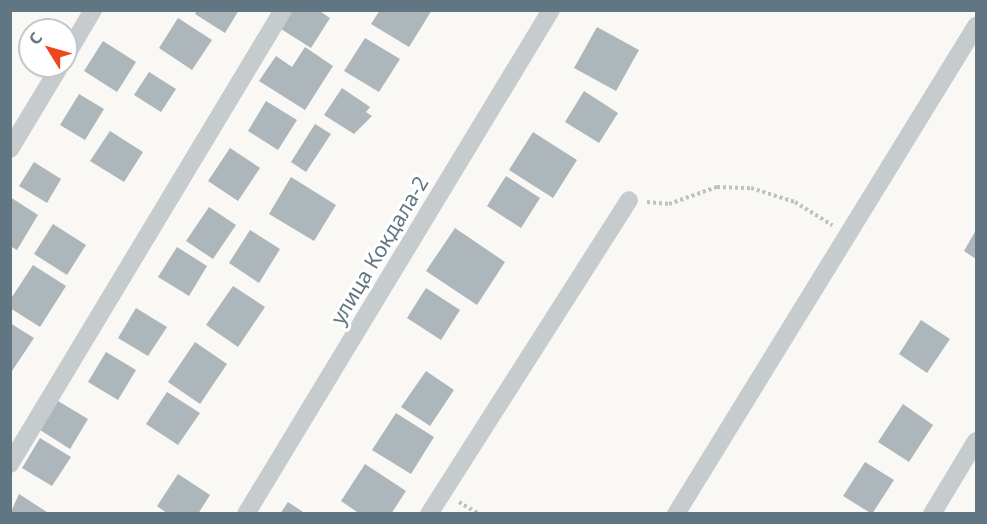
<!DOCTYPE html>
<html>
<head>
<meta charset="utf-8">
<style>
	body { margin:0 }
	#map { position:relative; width:987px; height:524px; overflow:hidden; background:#f9f8f5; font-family:"Noto Sans",sans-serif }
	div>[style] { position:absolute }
	.building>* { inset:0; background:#acb6bb }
	.path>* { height:4px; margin-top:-2px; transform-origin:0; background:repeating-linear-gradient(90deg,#bfc2c4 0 3px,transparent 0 6px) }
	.minor>* { height:18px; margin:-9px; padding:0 9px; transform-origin:9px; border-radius:9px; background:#c6cbce }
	span { translate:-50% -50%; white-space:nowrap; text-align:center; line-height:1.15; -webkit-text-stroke:6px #fff; paint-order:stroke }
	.street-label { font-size:21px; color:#617683 }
	.frame { position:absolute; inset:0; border:12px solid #617683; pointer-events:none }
	.north { position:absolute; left:18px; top:18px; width:60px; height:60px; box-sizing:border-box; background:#fff; border:2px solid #c0c8cd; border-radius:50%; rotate:307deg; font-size:16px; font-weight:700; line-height:24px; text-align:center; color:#617683 }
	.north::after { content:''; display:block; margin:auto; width:21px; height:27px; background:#f1451d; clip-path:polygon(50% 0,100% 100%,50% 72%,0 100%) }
</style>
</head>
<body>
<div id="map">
	<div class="building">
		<div style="clip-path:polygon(197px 10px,239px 10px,225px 33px,195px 14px)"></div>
		<div style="clip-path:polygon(292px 10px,318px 10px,330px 18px,311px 48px,281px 29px)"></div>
		<div style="clip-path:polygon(380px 10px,432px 10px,409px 47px,371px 24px)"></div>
		<div style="clip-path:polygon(178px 18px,212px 40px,192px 70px,159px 48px)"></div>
		<div style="clip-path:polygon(597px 27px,639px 50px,616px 91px,574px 68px)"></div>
		<div style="clip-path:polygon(365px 38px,400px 59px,379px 92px,344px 71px)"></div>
		<div style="clip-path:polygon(103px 41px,136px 62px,117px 92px,84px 71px)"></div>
		<div style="clip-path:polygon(305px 47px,333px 66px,305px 110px,259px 81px,276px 56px,292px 67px)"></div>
		<div style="clip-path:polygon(149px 72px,176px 89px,161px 112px,134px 95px)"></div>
		<div style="clip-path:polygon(342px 88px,370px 107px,366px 112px,372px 116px,354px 134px,324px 115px)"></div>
		<div style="clip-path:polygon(584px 91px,618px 113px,599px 143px,565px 122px)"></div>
		<div style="clip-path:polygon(79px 94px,104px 109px,85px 140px,60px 125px)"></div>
		<div style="clip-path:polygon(266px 101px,297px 120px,278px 150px,248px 131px)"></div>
		<div style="clip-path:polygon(315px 124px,331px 134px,306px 172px,291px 162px)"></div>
		<div style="clip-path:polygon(110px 131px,143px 152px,124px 182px,90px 161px)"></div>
		<div style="clip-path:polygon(533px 132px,577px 160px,553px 198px,509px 170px)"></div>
		<div style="clip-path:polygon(230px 148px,260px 168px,238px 201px,208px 181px)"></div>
		<div style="clip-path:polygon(34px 162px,61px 179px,47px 203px,19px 186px)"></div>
		<div style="clip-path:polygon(506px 176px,540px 198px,521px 228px,487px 206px)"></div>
		<div style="clip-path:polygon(291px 177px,336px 205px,314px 241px,269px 214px)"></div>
		<div style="clip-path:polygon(10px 197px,38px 215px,17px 250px,10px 246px)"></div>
		<div style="clip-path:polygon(209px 207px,236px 225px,213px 259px,186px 241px)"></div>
		<div style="clip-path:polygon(53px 224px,86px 245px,67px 275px,34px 254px)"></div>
		<div style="clip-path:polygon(455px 228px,505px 262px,477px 305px,426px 271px)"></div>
		<div style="clip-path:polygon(250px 230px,280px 249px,259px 283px,229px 263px)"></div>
		<div style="clip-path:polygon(976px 230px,976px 259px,964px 251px)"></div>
		<div style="clip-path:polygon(177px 247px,207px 266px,189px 296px,158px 277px)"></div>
		<div style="clip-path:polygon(33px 265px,66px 286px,40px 327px,10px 308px,10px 300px)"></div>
		<div style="clip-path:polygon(233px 286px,265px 307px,238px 347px,206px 325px)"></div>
		<div style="clip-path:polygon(426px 288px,460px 310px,441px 340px,407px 318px)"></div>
		<div style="clip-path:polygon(136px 308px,167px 327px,148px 356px,118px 338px)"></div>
		<div style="clip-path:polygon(921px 320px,950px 339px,927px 373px,899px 354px)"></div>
		<div style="clip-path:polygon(10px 323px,34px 338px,10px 374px)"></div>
		<div style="clip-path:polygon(195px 342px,227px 364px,200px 404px,168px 382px)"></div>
		<div style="clip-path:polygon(106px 352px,136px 370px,118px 400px,88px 382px)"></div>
		<div style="clip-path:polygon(426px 371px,454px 390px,430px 426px,401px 407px)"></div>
		<div style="clip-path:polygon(167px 392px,200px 413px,178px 445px,146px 424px)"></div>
		<div style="clip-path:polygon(58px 401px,88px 419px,70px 449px,40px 430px)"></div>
		<div style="clip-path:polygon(903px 404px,933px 425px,909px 462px,878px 442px)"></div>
		<div style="clip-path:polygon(396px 413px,434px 437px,411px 474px,372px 450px)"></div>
		<div style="clip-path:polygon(40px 438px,71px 457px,52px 486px,22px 468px)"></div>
		<div style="clip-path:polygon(865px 462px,894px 480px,872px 514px,843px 496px)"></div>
		<div style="clip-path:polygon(365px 464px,406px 491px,391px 514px,360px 514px,341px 501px)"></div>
		<div style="clip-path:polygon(178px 474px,210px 495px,198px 514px,168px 514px,157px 506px)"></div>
		<div style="clip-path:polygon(19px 494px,50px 514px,10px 514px)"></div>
		<div style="clip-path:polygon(288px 502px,306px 514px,280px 514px)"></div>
	</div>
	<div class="path">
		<div style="left:647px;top:202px;width:22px;rotate:5deg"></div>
		<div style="left:669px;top:204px;width:51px;rotate:-19.5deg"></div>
		<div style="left:717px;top:187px;width:34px;rotate:2deg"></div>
		<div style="left:751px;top:188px;width:46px;rotate:17.7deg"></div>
		<div style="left:795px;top:202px;width:44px;rotate:31.9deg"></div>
		<div style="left:459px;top:502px;width:23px;rotate:31deg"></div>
	</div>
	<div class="minor">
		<div style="left:66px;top:56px;width:53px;rotate:-59.6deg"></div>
		<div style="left:10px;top:149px;width:97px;rotate:-58.9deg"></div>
		<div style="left:10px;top:464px;width:530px;rotate:-58.98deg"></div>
		<div style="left:246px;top:514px;width:589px;rotate:-58.82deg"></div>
		<div style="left:429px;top:514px;width:372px;rotate:-57.5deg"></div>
		<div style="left:676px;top:514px;width:573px;rotate:-58.42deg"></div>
		<div style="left:932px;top:514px;width:85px;rotate:-58.9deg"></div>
	</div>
	<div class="street-label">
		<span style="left:379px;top:250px;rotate:-59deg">улица Кокдала-2</span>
	</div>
	<div class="frame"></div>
	<div class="north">С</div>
</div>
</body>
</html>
